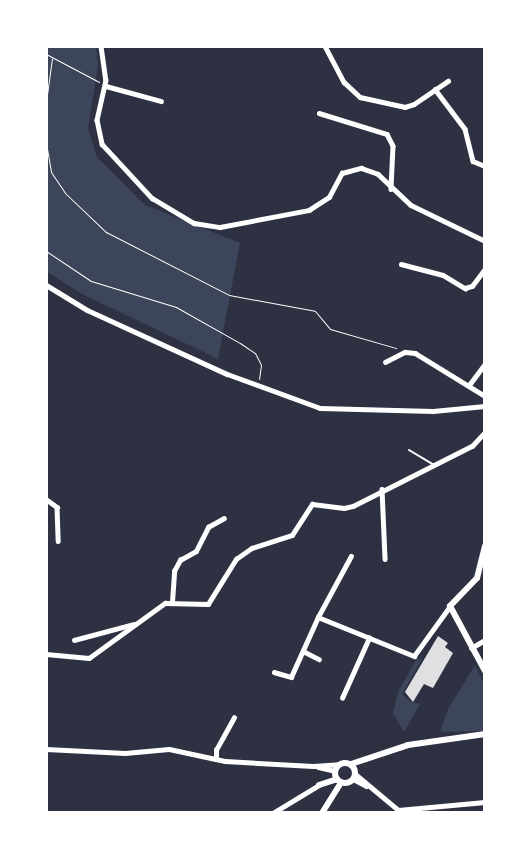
<!DOCTYPE html>
<html>
<head>
<meta charset="utf-8">
<style>
	body { margin:0 }
	#map { position:relative; width:531px; height:859px; overflow:hidden; background:#2d3142; font-family:Manrope,sans-serif }
	div>[style] { position:absolute }
	.green>* { inset:0; background:#3c4559 }
	.building>* { inset:0; background:#e0e0e3 }
	.path>* { height:1px; margin:-0.5px; padding:0 0.5px; transform-origin:0.5px; border-radius:0.5px; background:#fff }
	.service>* { height:2px; margin:-1px; padding:0 1px; transform-origin:1px; border-radius:1px; background:#fff }
	.minor>* { height:4.5px; margin:-2.25px; padding:0 2.25px; transform-origin:2.25px; border-radius:2.25px; background:#fff }
	.tertiary>* { height:5px; margin:-2.5px; padding:0 2.5px; transform-origin:2.5px; border-radius:2.5px; background:#fff }
	.secondary>* { height:6px; margin:-3px; padding:0 3px; transform-origin:3px; border-radius:3px; background:#fff }
	.secondary>.ring { margin:-3px; padding:0; box-sizing:content-box; background:none; border:6px solid #fff; border-radius:50% }
	span { translate:-50% -50%; white-space:nowrap; text-align:center; line-height:1.15; -webkit-text-stroke:5px #fff; paint-order:stroke }
	.frame { position:absolute; inset:0; border:48px solid #fff; pointer-events:none }
</style>
</head>
<body>
<div id="map">
	<div class="green">
		<div style="clip-path:polygon(46px 46px,96px 46px,98px 66px,88px 128px,97px 157px,145px 205px,240px 243px,218px 359px,80px 293px,46px 271px)"></div>
		<div style="clip-path:polygon(417px 658px,422px 659px,402px 694px,411px 702px,420px 704px,404px 732px,393px 713px,398px 692px)"></div>
		<div style="clip-path:polygon(475px 665px,485px 686px,485px 731px,440px 732px,448px 709px)"></div>
	</div>
	<div class="building">
		<div style="clip-path:polygon(438px 636px,448px 643px,445px 647px,453px 653px,433px 688px,424px 684px,413px 702px,405px 692px)"></div>
	</div>
	<div class="path">
		<div style="left:46px;top:54px;width:60px;rotate:27.8deg"></div>
		<div style="left:46px;top:102px;width:44px;rotate:-82.2deg"></div>
		<div style="left:46px;top:143px;width:29px;rotate:80deg"></div>
		<div style="left:51px;top:172px;width:25px;rotate:56deg"></div>
		<div style="left:65px;top:193px;width:57px;rotate:43.6deg"></div>
		<div style="left:106px;top:232px;width:138px;rotate:27.1deg"></div>
		<div style="left:229px;top:295px;width:87px;rotate:10.5deg"></div>
		<div style="left:315px;top:311px;width:23px;rotate:50deg"></div>
		<div style="left:330px;top:329px;width:69px;rotate:16.1deg"></div>
		<div style="left:46px;top:251px;width:54px;rotate:33.7deg"></div>
		<div style="left:91px;top:281px;width:89px;rotate:17deg"></div>
		<div style="left:176px;top:307px;width:73px;rotate:29.4deg"></div>
		<div style="left:240px;top:343px;width:18px;rotate:34deg"></div>
		<div style="left:255px;top:353px;width:13px;rotate:63deg"></div>
		<div style="left:261px;top:365px;width:14px;rotate:98deg"></div>
	</div>
	<div class="service">
		<div style="left:409px;top:450px;width:29px;rotate:31deg"></div>
	</div>
	<div class="minor">
		<div style="left:101px;top:46px;width:34px;rotate:82deg"></div>
		<div style="left:106px;top:80px;width:41px;rotate:102.7deg"></div>
		<div style="left:97px;top:120px;width:25px;rotate:78deg"></div>
		<div style="left:102px;top:144px;width:74px;rotate:47.2deg"></div>
		<div style="left:152px;top:198px;width:49px;rotate:30.8deg"></div>
		<div style="left:194px;top:223px;width:26px;rotate:9deg"></div>
		<div style="left:220px;top:227px;width:91px;rotate:-10.8deg"></div>
		<div style="left:309px;top:210px;width:24px;rotate:-33deg"></div>
		<div style="left:329px;top:197px;width:27px;rotate:-62deg"></div>
		<div style="left:342px;top:173px;width:20px;rotate:-15deg"></div>
		<div style="left:361px;top:168px;width:18px;rotate:19deg"></div>
		<div style="left:378px;top:174px;width:45px;rotate:43.2deg"></div>
		<div style="left:411px;top:205px;width:82px;rotate:25.9deg"></div>
		<div style="left:325px;top:46px;width:41px;rotate:62.2deg"></div>
		<div style="left:344px;top:82px;width:22px;rotate:43deg"></div>
		<div style="left:360px;top:97px;width:46px;rotate:12.5deg"></div>
		<div style="left:405px;top:107px;width:9px;rotate:-18deg"></div>
		<div style="left:414px;top:104px;width:41px;rotate:-34.1deg"></div>
		<div style="left:106px;top:86px;width:57px;rotate:15.3deg"></div>
		<div style="left:435px;top:89px;width:50px;rotate:53.1deg"></div>
		<div style="left:465px;top:129px;width:33px;rotate:76deg"></div>
		<div style="left:473px;top:161px;width:13px;rotate:23deg"></div>
		<div style="left:319px;top:113px;width:71px;rotate:17.2deg"></div>
		<div style="left:387px;top:134px;width:13px;rotate:63deg"></div>
		<div style="left:393px;top:146px;width:43px;rotate:92.7deg"></div>
		<div style="left:401px;top:264px;width:43px;rotate:14.7deg"></div>
		<div style="left:443px;top:275px;width:26px;rotate:31deg"></div>
		<div style="left:465px;top:288px;width:7px;rotate:-16deg"></div>
		<div style="left:472px;top:286px;width:21px;rotate:-53deg"></div>
		<div style="left:385px;top:362px;width:22px;rotate:-27deg"></div>
		<div style="left:405px;top:352px;width:10px;rotate:6deg"></div>
		<div style="left:415px;top:353px;width:82px;rotate:31.6deg"></div>
		<div style="left:469px;top:385px;width:26px;rotate:-53deg"></div>
		<div style="left:382px;top:489px;width:70px;rotate:87.5deg"></div>
		<div style="left:46px;top:499px;width:14px;rotate:36deg"></div>
		<div style="left:57px;top:507px;width:34px;rotate:88deg"></div>
		<div style="left:172px;top:602px;width:31px;rotate:-86deg"></div>
		<div style="left:174px;top:571px;width:13px;rotate:-61deg"></div>
		<div style="left:180px;top:560px;width:18px;rotate:-29deg"></div>
		<div style="left:196px;top:551px;width:27px;rotate:-63deg"></div>
		<div style="left:208px;top:527px;width:18px;rotate:-29deg"></div>
		<div style="left:318px;top:617px;width:69px;rotate:-61.6deg"></div>
		<div style="left:74px;top:640px;width:62px;rotate:-14.9deg"></div>
		<div style="left:471px;top:648px;width:16px;rotate:-30deg"></div>
		<div style="left:303px;top:651px;width:18px;rotate:27deg"></div>
		<div style="left:46px;top:654px;width:43px;rotate:5.3deg"></div>
		<div style="left:89px;top:658px;width:94px;rotate:-35.9deg"></div>
		<div style="left:165px;top:603px;width:43px;rotate:1.3deg"></div>
		<div style="left:208px;top:604px;width:53px;rotate:-58.1deg"></div>
		<div style="left:236px;top:559px;width:19px;rotate:-35deg"></div>
		<div style="left:252px;top:548px;width:42px;rotate:-18deg"></div>
		<div style="left:292px;top:535px;width:37px;rotate:-57deg"></div>
		<div style="left:312px;top:504px;width:32px;rotate:7deg"></div>
		<div style="left:344px;top:508px;width:9px;rotate:-13deg"></div>
		<div style="left:353px;top:506px;width:133px;rotate:-26.8deg"></div>
		<div style="left:472px;top:446px;width:19px;rotate:-47deg"></div>
		<div style="left:274px;top:672px;width:18px;rotate:16deg"></div>
		<div style="left:291px;top:677px;width:66px;rotate:-65.8deg"></div>
		<div style="left:318px;top:617px;width:104px;rotate:22.1deg"></div>
		<div style="left:414px;top:656px;width:62px;rotate:-54.2deg"></div>
		<div style="left:342px;top:698px;width:66px;rotate:-65.8deg"></div>
		<div style="left:216px;top:759px;width:9px;rotate:-90deg"></div>
		<div style="left:216px;top:750px;width:37px;rotate:-61deg"></div>
		<div style="left:273px;top:813px;width:54px;rotate:-31.3deg"></div>
	</div>
	<div class="tertiary">
		<div style="left:46px;top:285px;width:48px;rotate:31.4deg"></div>
		<div style="left:87px;top:310px;width:154px;rotate:24.6deg"></div>
		<div style="left:227px;top:374px;width:99px;rotate:20.1deg"></div>
		<div style="left:320px;top:408px;width:113px;rotate:1.5deg"></div>
		<div style="left:433px;top:411px;width:52px;rotate:-5.5deg"></div>
		<div style="left:46px;top:749px;width:79px;rotate:2.9deg"></div>
		<div style="left:125px;top:753px;width:44px;rotate:-5.2deg"></div>
		<div style="left:169px;top:749px;width:57px;rotate:12.1deg"></div>
		<div style="left:225px;top:761px;width:88px;rotate:3.3deg"></div>
		<div style="left:313px;top:766px;width:26px;rotate:-4deg"></div>
		<div style="left:318px;top:767px;width:17px;rotate:13deg"></div>
		<div style="left:355px;top:774px;width:56px;rotate:39.9deg"></div>
		<div style="left:398px;top:810px;width:87px;rotate:-5.3deg"></div>
		<div style="left:353px;top:779px;width:15px;rotate:28deg"></div>
	</div>
	<div class="secondary">
		<div style="left:485px;top:546px;width:33px;rotate:104deg"></div>
		<div style="left:477px;top:578px;width:39px;rotate:134deg"></div>
		<div style="left:450px;top:606px;width:74px;rotate:61.7deg"></div>
		<div class="ring" style="left:335px;top:763px;width:14px;height:14px"></div>
		<div style="left:351px;top:764px;width:60px;rotate:-18.4deg"></div>
		<div style="left:408px;top:745px;width:78px;rotate:-8.1deg"></div>
		<div style="left:319px;top:785px;width:19px;rotate:-18deg"></div>
		<div style="left:322px;top:813px;width:36px;rotate:-58deg"></div>
	</div>
	<div class="frame"></div>
</div>
</body>
</html>
